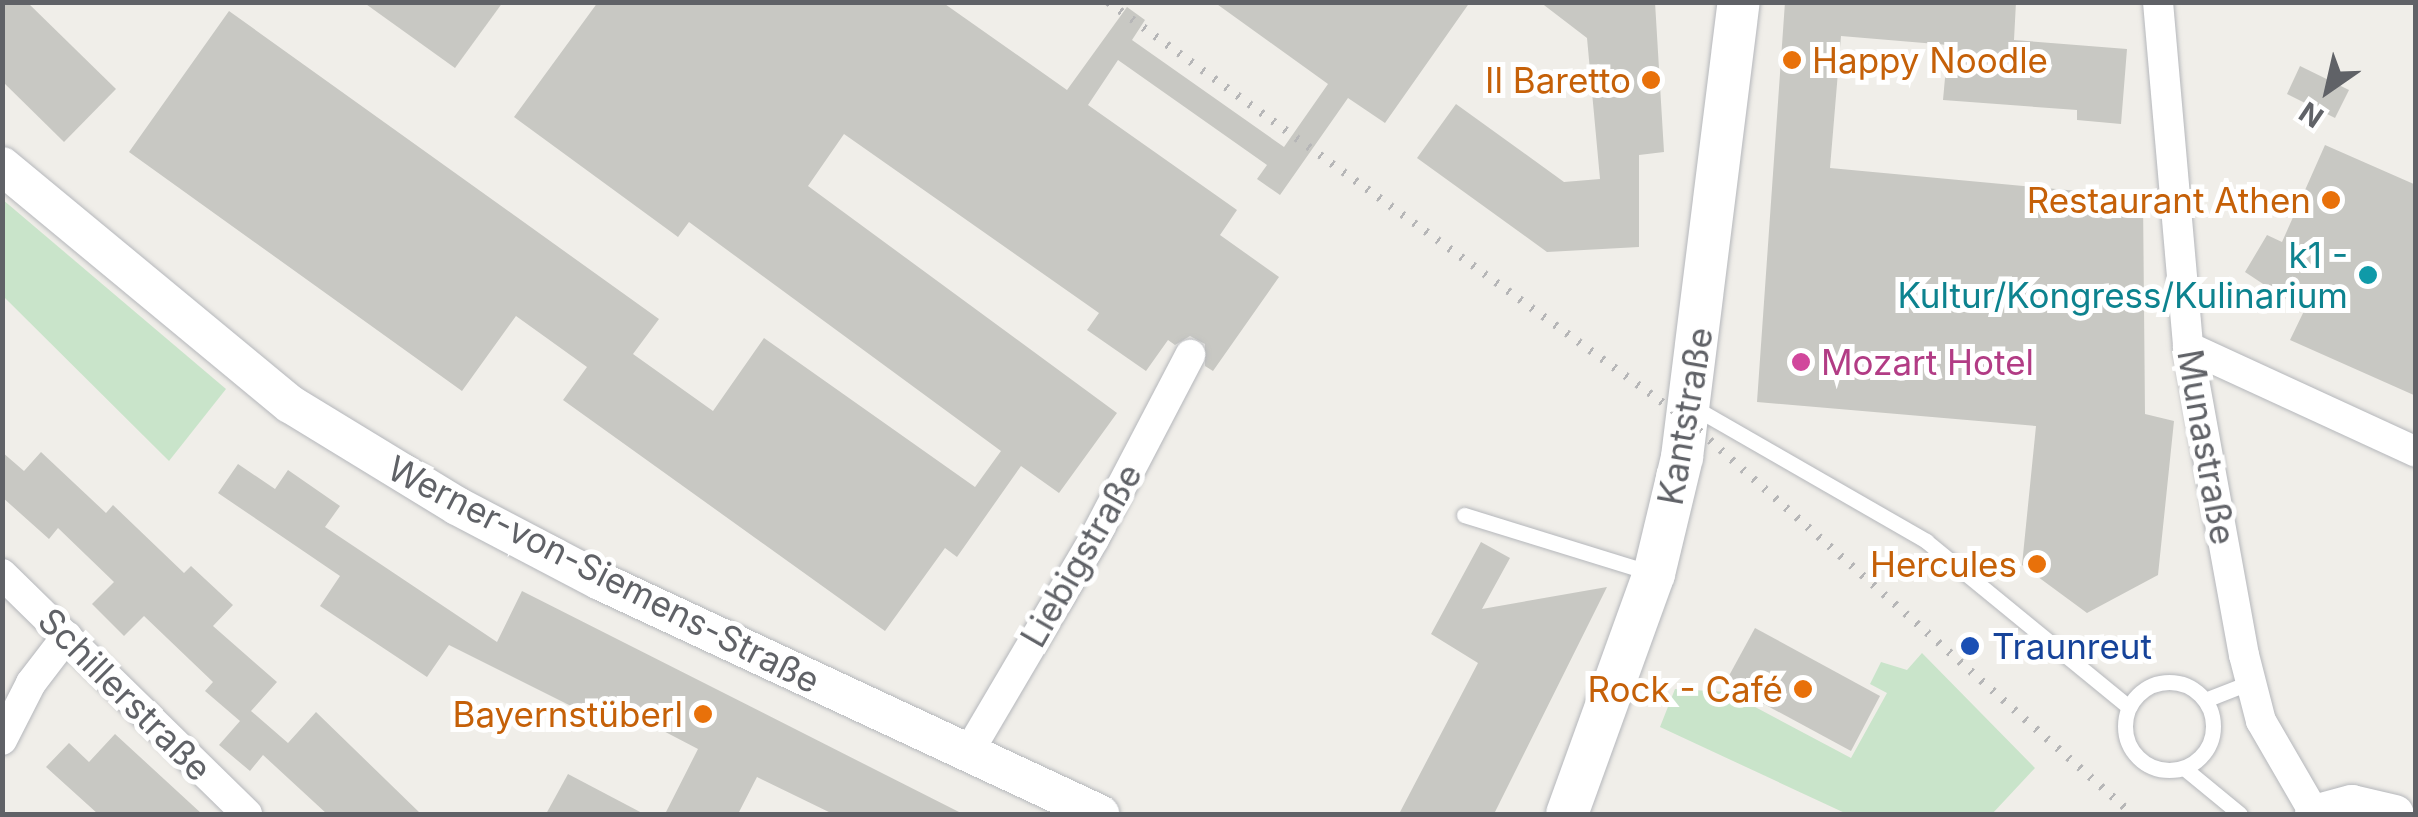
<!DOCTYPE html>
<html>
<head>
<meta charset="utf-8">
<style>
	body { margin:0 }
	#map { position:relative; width:2418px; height:817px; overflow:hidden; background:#f0eee9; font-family:Inter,sans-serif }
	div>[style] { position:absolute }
	.green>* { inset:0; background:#c9e4ca }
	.building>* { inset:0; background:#c8c8c3 }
	.roads { filter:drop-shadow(0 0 2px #b5b7bb) drop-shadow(0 0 2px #b5b7bb) }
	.service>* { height:15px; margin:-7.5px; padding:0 7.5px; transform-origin:7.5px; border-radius:7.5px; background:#fff }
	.service>.ring { margin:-7.5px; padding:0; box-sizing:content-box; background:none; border:15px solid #fff; border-radius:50% }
	.minor>* { height:30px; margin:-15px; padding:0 15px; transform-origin:15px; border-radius:15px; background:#fff }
	.tertiary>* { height:38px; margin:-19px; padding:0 19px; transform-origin:19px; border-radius:19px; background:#fff }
	.secondary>* { height:42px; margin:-21px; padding:0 21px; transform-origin:21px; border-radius:21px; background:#fff }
	.rail>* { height:8px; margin-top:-4px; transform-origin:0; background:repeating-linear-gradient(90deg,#b6b6b7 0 2.5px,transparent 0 14.5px) }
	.dots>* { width:28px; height:28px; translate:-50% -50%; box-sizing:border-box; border:5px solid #fff; border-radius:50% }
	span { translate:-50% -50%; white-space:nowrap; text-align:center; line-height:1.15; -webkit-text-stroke:10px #fff; paint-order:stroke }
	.food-label { font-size:35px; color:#c56008 }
	.left { translate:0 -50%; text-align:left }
	.right { translate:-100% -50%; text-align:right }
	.culture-label { font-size:35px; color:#0d838f }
	.hotel-label { font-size:35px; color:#b23c85 }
	.street-label { font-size:35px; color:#606267 }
	.transit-label { font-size:35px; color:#164399 }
	.frame { position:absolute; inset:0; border:5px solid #606267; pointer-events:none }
	.north { position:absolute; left:2278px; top:40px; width:100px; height:100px; -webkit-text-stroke:8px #fff; paint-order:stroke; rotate:214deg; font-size:28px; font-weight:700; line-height:40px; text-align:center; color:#606267 }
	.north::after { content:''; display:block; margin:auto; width:35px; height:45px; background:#606267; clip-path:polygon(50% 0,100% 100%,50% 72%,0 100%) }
</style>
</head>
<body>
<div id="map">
	<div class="green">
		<div style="clip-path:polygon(2px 199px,226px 389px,169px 461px,3px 296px)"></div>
		<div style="clip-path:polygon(1922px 653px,2035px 768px,1992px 814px,1847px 814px,1660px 727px,1675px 689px,1727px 692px,1851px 758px,1887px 693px,1870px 684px,1881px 662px,1907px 670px)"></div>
	</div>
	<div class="building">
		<div style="clip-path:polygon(2px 2px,27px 2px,116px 89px,64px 142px,2px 81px)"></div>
		<div style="clip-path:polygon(363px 2px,503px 2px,455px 68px)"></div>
		<div style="clip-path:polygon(598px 2px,942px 2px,1067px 90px,1127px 7px,1145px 20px,1132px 40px,1284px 147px,1328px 84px,1214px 2px,1470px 2px,1385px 123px,1348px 98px,1280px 195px,1257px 179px,1267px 165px,1118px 60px,1088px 105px,1237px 210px,1220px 235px,1279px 277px,1213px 371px,1205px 366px,1205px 344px,1190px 336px,1175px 345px,1168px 340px,1146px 371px,1087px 330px,1099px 313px,844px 134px,808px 186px,1117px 413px,1059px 493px,1021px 466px,957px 557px,945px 548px,885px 631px,563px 400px,587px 367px,516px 316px,462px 391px,129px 152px,229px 11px,659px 319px,633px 354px,713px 411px,764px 338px,975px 487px,1001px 451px,689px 222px,678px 237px,514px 117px)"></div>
		<div style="clip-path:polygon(1540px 2px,1655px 2px,1664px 152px,1639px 155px,1639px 247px,1547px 252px,1417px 158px,1456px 104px,1564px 182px,1600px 179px,1587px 38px)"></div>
		<div style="clip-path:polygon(1785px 2px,2016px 2px,2014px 40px,2127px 49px,2121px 124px,2077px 120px,2077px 110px,1943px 100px,1948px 45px,1841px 36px,1830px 168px,2143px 197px,2145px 414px,2174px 421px,2158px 575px,2087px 613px,2022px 565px,2036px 426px,1757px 402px)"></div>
		<div style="clip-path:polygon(2300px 66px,2349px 90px,2335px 118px,2287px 94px)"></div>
		<div style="clip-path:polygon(2325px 145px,2416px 185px,2416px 396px,2290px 340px,2304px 311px,2245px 272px,2267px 235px,2282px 242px)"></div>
		<div style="clip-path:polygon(2px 452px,24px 471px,41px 452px,106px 513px,113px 505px,184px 573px,191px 566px,233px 605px,213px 626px,277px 682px,251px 711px,288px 743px,316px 712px,421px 814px,327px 814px,263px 755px,250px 771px,219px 745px,240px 721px,205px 691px,213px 682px,144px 616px,124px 636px,92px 604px,114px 582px,58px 528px,49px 539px,2px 497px)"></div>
		<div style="clip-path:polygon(238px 464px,275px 489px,288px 470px,340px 506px,325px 527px,497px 642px,522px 591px,963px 814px,833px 814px,757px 777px,738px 814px,665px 814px,698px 749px,604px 700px,595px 718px,449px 645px,427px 677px,320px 606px,340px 576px,218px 493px)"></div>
		<div style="clip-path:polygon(1481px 542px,1510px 558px,1482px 609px,1607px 587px,1494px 814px,1399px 814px,1478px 663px,1431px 634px)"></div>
		<div style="clip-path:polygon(1755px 628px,1880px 696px,1851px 751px,1725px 683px)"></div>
		<div style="clip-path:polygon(115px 734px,202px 814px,98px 814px,46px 767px,69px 743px,89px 762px)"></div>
		<div style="clip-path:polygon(568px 774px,644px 814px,546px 814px)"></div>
	</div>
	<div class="roads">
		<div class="service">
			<div style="left:1695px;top:408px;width:267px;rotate:29.9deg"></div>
			<div style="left:1926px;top:541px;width:262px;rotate:39.3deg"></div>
			<div style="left:1464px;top:515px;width:196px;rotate:17.2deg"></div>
			<div class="ring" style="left:2125px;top:682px;width:73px;height:73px"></div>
			<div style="left:2205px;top:700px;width:49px;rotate:-21.4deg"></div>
			<div style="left:2184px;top:768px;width:72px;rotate:39.4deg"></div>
		</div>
		<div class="minor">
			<div style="left:2158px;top:2px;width:346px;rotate:85deg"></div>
			<div style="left:2188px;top:347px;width:313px;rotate:79.7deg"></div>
			<div style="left:2244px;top:655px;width:68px;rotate:75.6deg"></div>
			<div style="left:2261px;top:721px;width:108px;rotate:59.9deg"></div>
			<div style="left:2188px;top:347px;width:251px;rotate:24.7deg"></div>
			<div style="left:2px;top:574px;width:343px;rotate:44.4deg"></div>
			<div style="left:2px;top:740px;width:64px;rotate:-63deg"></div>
			<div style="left:31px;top:683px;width:59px;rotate:-52.5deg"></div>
			<div style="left:968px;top:753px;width:248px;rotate:-59.5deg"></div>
			<div style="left:1094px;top:539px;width:208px;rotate:-62.4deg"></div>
		</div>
		<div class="tertiary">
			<div style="left:2px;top:166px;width:374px;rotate:39.6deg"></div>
			<div style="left:290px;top:404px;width:196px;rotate:31.4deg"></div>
			<div style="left:457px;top:506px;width:161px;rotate:27.7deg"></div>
			<div style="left:600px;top:581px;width:552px;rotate:24.99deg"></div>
			<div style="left:2314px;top:814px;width:39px;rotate:-15deg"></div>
			<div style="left:2352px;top:804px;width:44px;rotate:13.1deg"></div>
		</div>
		<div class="secondary">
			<div style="left:1567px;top:814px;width:255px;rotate:-70.1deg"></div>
			<div style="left:1654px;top:574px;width:120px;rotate:-76.5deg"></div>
			<div style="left:1682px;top:457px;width:459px;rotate:-82.9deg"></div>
		</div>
	</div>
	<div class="rail">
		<div style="left:1108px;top:2px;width:716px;rotate:35.84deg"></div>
		<div style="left:1688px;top:421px;width:593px;rotate:41.51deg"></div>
	</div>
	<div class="dots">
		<div style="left:1792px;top:60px;background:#e8710a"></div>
		<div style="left:1651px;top:80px;background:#e8710a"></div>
		<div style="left:2331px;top:200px;background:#e8710a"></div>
		<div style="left:2368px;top:275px;background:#0f9aa8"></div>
		<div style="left:1801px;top:362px;background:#d1479c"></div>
		<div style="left:2037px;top:564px;background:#e8710a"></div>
		<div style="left:1970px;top:646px;background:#1a4fb4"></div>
		<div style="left:1803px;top:689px;background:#e8710a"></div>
		<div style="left:703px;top:714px;background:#e8710a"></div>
	</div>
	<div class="food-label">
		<span class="left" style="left:1812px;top:60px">Happy Noodle</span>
		<span class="right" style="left:1631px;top:80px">Il Baretto</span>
		<span class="right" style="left:2311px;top:200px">Restaurant Athen</span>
		<span class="right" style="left:2017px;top:564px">Hercules</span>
		<span class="right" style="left:1783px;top:689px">Rock - Café</span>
		<span class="right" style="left:683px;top:714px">Bayernstüberl</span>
	</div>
	<div class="culture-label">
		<span class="right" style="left:2348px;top:275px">k1 -<br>Kultur/Kongress/Kulinarium</span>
	</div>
	<div class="hotel-label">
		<span class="left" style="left:1821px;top:362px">Mozart Hotel</span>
	</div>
	<div class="street-label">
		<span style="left:1685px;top:416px;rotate:-80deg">Kantstraße</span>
		<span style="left:2207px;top:447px;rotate:80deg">Munastraße</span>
		<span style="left:1081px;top:555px;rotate:-60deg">Liebigstraße</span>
		<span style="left:604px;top:574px;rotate:27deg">Werner-von-Siemens-Straße</span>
		<span style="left:125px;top:694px;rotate:45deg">Schillerstraße</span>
	</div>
	<div class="transit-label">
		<span class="left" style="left:1992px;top:646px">Traunreut</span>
	</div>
	<div class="frame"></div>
	<div class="north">N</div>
</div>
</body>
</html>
